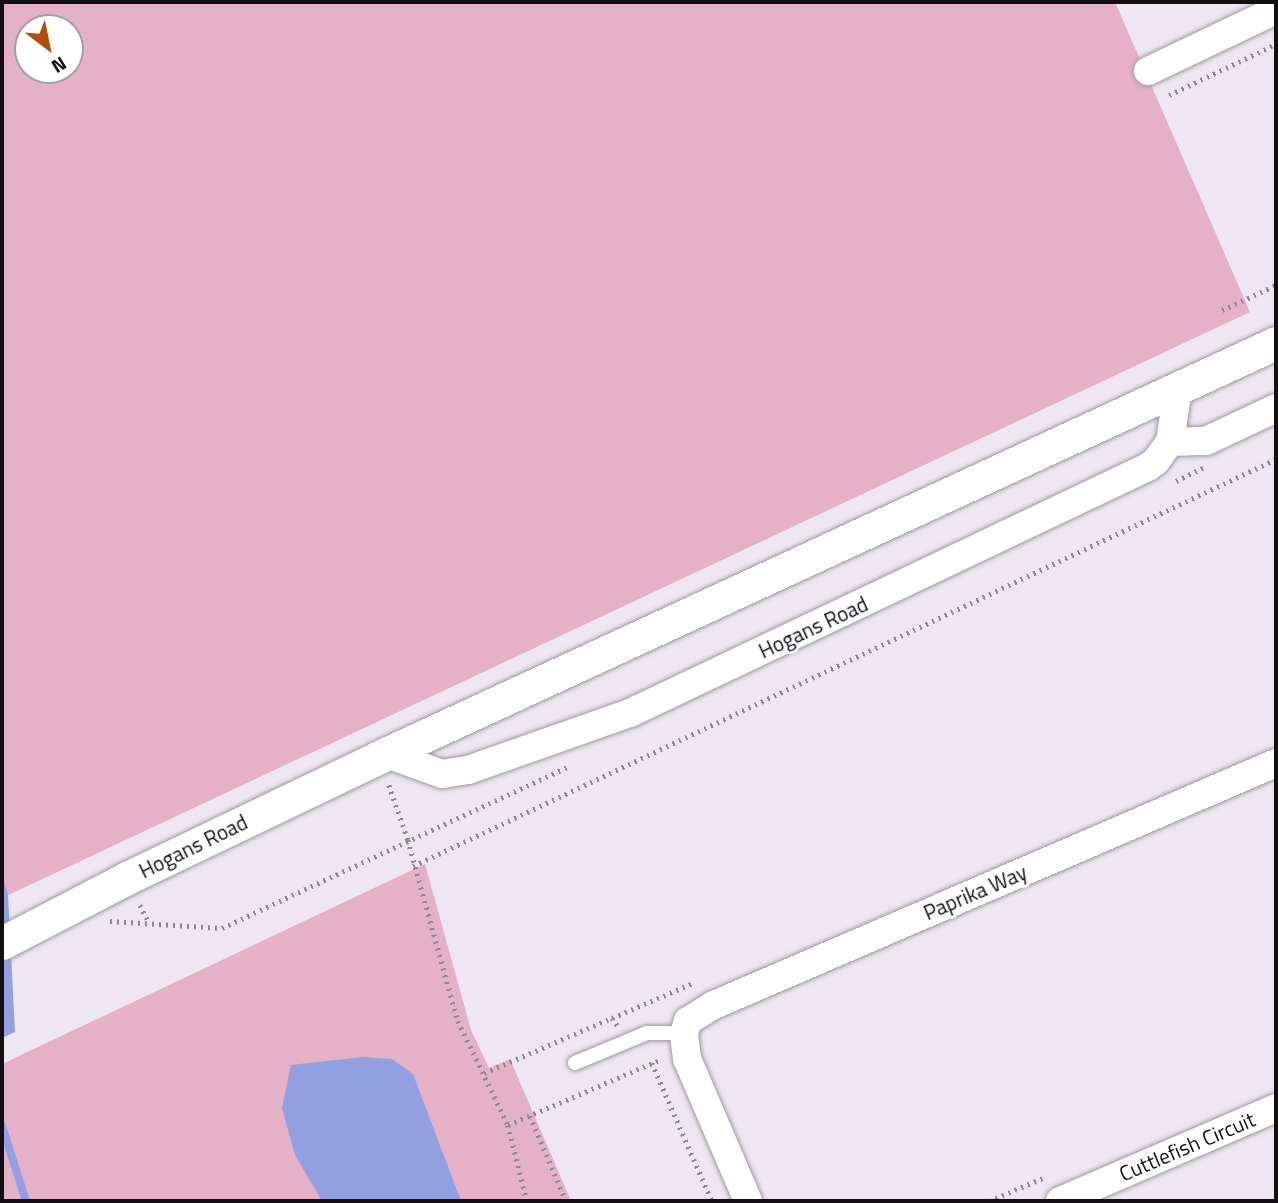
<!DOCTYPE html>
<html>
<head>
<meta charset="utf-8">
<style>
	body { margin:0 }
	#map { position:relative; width:1278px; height:1203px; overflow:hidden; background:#eee6f3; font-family:"Titillium Web",sans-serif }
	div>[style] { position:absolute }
	.green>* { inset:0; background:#e4b1c7 }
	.water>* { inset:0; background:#92a0e2 }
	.stream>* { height:8px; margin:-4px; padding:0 4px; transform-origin:4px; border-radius:4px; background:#92a0e2 }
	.path>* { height:4.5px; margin-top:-2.25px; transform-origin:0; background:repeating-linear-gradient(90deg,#8e8891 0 2px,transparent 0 7px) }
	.roads { filter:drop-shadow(0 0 2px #a098a4) drop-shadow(0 0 2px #a098a4) }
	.service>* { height:14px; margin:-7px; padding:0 7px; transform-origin:7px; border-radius:7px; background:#fff }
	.minor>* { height:28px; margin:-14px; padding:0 14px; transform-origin:14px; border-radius:14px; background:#fff }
	.tertiary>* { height:33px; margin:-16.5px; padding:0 16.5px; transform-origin:16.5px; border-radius:16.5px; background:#fff }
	span { translate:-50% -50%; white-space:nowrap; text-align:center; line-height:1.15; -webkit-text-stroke:5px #fff; paint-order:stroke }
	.street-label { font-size:21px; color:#110f13 }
	.frame { position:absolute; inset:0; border:4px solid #110f13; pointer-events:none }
	.north { position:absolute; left:14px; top:14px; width:70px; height:70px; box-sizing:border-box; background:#fff; border:2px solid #a09fa1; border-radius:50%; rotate:148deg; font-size:19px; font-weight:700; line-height:28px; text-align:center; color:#110f13 }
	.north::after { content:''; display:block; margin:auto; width:24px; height:32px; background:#af4f05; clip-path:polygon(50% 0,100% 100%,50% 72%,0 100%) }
</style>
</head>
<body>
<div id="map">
	<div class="green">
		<div style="clip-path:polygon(evenodd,2px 2px,1115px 2px,1250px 312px,2px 898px,2px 2px,28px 28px,70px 28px,70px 70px,28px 70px,28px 28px)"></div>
		<div style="clip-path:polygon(425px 864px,471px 1030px,489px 1068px,510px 1059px,571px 1201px,2px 1201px,2px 1064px)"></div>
	</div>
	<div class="water">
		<div style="clip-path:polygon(2px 875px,8px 895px,15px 1032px,2px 1038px)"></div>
		<div style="clip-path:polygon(363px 1057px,392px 1059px,413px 1074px,461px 1201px,322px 1201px,295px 1155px,282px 1108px,291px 1065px)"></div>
	</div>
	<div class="stream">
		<div style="left:2px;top:1126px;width:79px;rotate:72.3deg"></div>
	</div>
	<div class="path">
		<div style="left:1169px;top:95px;width:119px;rotate:-25.5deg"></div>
		<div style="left:1222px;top:310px;width:60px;rotate:-24.8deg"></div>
		<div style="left:1176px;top:481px;width:30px;rotate:-26deg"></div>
		<div style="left:389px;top:785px;width:58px;rotate:70.9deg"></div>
		<div style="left:408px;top:840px;width:188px;rotate:74.6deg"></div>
		<div style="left:458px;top:1021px;width:115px;rotate:64.3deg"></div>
		<div style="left:508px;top:1125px;width:78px;rotate:76deg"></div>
		<div style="left:413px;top:866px;width:954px;rotate:-25.25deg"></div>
		<div style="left:140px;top:905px;width:20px;rotate:63deg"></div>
		<div style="left:110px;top:921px;width:112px;rotate:3.6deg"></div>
		<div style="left:222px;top:928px;width:383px;rotate:-25deg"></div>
		<div style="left:612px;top:1018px;width:90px;rotate:-23.4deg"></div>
		<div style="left:652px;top:1063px;width:150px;rotate:66.5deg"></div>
		<div style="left:484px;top:1073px;width:139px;rotate:-23.3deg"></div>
		<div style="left:612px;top:1018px;width:10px;rotate:53deg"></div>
		<div style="left:530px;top:1116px;width:92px;rotate:67deg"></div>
		<div style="left:508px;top:1125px;width:168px;rotate:-23.2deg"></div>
		<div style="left:989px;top:1201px;width:59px;rotate:-23.1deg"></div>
	</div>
	<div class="roads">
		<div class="service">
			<div style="left:575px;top:1063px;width:78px;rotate:-22.6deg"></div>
			<div style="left:647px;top:1033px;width:37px"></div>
		</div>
		<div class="minor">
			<div style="left:1148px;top:71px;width:142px;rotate:-25.5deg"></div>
			<div style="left:1170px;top:442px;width:36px;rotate:-2deg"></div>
			<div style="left:1206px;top:441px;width:77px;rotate:-25.2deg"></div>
			<div style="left:387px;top:754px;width:59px;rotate:20deg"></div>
			<div style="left:442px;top:774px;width:26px;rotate:-9deg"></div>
			<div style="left:468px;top:770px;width:172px;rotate:-19.4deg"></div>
			<div style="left:630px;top:713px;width:573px;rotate:-25.4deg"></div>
			<div style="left:1148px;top:467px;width:10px;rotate:-37deg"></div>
			<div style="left:1156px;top:461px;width:24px;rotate:-54deg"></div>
			<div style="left:1170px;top:442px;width:55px;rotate:-81.6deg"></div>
			<div style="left:748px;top:1201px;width:155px;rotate:-113.2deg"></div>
			<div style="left:687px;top:1059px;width:26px;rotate:-97deg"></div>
			<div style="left:684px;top:1033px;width:13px;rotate:-72deg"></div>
			<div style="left:688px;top:1021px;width:31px;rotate:-32deg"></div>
			<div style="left:714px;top:1005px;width:612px;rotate:-23.3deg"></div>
			<div style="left:1060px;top:1201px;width:235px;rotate:-23.3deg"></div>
		</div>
		<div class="tertiary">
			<div style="left:2px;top:943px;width:141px;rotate:-27.5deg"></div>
			<div style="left:127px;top:878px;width:280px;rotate:-25.6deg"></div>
			<div style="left:379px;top:757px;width:988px;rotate:-24.78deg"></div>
		</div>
	</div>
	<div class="street-label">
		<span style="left:813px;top:627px;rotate:-25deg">Hogans Road</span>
		<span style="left:193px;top:846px;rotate:-26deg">Hogans Road</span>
		<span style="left:975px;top:892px;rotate:-23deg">Paprika Way</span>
		<span style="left:1187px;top:1146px;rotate:-23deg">Cuttlefish Circuit</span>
	</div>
	<div class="frame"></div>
	<div class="north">N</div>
</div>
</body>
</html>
